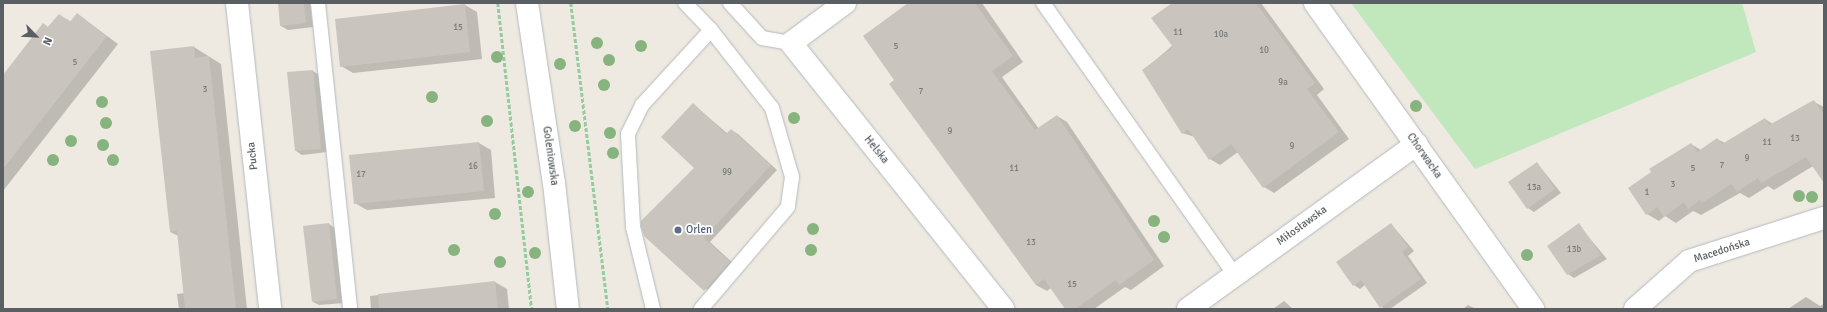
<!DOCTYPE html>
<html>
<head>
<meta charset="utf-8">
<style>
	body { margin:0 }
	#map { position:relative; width:1827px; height:312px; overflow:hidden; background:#eeeae1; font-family:Signika,sans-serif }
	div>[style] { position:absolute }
	.green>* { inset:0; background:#c0e8bc }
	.shadow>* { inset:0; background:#0003 }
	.building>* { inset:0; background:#c9c5be }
	.path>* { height:2.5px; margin-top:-1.25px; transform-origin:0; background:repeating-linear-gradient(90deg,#96cba0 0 4px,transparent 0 6px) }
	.roads { filter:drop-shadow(0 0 1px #b4b9bd) drop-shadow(0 0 1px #b4b9bd) }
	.lane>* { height:14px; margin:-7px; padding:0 7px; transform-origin:7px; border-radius:7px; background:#fff }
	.street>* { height:22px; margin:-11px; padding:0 11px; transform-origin:11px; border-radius:11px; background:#fff }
	.secondary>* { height:22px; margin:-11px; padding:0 11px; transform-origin:11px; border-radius:11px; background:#fff }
	.trees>* { width:12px; height:12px; margin:-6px; border-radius:50%; background:#87b37f }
	.dots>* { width:11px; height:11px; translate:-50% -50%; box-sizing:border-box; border:2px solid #fff; border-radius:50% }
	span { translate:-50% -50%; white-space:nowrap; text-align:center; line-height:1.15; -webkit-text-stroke:3.5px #fff; paint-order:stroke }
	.number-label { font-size:9px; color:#76787a }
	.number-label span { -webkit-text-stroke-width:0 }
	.street-label { font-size:11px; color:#5a5f63 }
	.service-label { font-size:11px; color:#4e5e75 }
	.left { translate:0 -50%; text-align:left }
	.frame { position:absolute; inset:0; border:4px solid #5a5f63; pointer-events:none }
	.north { position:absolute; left:16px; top:16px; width:40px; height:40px; -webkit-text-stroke:3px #fff; paint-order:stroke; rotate:114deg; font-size:11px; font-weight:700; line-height:16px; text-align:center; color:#5a5f63 }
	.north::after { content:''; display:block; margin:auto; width:14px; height:18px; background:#5a5f63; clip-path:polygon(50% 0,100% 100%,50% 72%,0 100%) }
</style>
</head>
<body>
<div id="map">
	<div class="green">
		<div style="clip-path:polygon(1351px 3px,1742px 3px,1756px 52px,1475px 169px)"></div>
	</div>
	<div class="shadow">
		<div style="clip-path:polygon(279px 3px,310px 3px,313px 27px,288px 30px,281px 26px)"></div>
		<div style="clip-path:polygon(910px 3px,982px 3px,1023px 62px,1002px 77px,1039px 129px,1057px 116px,1067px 122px,1164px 266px,1131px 290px,1125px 287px,1094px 309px,1066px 309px,1051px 288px,1047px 291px,1036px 285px,891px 84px,896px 81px)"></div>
		<div style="clip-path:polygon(1173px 3px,1261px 3px,1324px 89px,1317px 95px,1349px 139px,1274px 193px,1264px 187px,1238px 152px,1220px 165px,1210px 159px,1195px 137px,1182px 133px,1144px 70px,1173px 45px)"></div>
		<div style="clip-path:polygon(465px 5px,477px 12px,482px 59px,353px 73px,341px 66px)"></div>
		<div style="clip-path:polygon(59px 15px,72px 22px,78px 15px,118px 44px,3px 191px,3px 76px)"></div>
		<div style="clip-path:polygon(194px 47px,221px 64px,247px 309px,179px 309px,177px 294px,185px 293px,179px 236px,170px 232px)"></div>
		<div style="clip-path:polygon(313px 71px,319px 75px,327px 152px,302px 155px,296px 151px)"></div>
		<div style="clip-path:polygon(1814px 102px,1824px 107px,1824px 173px,1813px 166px,1774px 190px,1768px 186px,1749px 198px,1740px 193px,1701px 215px,1693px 211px,1676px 223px,1665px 216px,1659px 221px,1647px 214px,1691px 144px,1701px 150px,1717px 139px,1725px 143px,1765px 119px,1773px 124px)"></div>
		<div style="clip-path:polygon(693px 104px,728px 134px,731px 130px,738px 134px,777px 170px,710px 242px,736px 266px,712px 294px,645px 235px,696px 168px)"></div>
		<div style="clip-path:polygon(479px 143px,491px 150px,495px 198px,367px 210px,355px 203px)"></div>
		<div style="clip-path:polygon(1537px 163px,1561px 193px,1534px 212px,1528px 208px)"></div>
		<div style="clip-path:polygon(329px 224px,335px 228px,344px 303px,319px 305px,313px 302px)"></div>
		<div style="clip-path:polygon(1391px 224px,1414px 251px,1408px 256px,1427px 283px,1390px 309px,1384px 309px,1365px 285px,1360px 289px,1354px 285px)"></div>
		<div style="clip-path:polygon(1581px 228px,1607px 259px,1574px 278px,1568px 274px)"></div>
		<div style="clip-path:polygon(495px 282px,507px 289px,509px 309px,371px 309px,370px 296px)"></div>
		<div style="clip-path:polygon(1806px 297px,1820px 306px,1824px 304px,1824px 309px,1788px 309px)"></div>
		<div style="clip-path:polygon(1284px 301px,1293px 309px,1273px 309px)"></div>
		<div style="clip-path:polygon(1468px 305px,1476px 309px,1463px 309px)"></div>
	</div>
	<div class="building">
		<div style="clip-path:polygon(278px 3px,304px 3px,306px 23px,280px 26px)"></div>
		<div style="clip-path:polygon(908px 3px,975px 3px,1013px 56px,992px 71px,1035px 130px,1057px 115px,1154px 260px,1119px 285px,1116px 280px,1075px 309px,1065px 309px,1044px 279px,1036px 285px,889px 84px,894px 80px,863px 36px)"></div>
		<div style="clip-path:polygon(1172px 3px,1256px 3px,1315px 83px,1307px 89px,1339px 132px,1263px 188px,1231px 144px,1209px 160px,1188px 129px,1182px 134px,1142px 70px,1173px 47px,1151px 18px)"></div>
		<div style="clip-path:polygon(465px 4px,470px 52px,340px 67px,335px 19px)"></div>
		<div style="clip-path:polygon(77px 13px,107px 36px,3px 169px,3px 75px,43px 23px,48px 27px,59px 14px,70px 22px)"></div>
		<div style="clip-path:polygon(194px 46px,195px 58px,209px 56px,236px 309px,185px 309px,177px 231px,170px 232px,150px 51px)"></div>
		<div style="clip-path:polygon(313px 70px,321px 149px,295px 151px,287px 72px)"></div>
		<div style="clip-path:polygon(1814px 100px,1824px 115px,1824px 183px,1806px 157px,1761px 183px,1758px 178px,1737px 192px,1731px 184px,1702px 203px,1700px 200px,1688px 209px,1684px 202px,1664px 217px,1657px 207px,1646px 215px,1628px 188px,1651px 172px,1649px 169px,1691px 143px,1697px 152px,1717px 138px,1722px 144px,1765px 118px,1769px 125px)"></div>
		<div style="clip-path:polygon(693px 103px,726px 134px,731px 129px,771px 165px,704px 238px,730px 262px,704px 291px,644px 236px,641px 226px,641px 221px,694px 168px,661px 137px)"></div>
		<div style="clip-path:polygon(479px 142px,484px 191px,354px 204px,349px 155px)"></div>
		<div style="clip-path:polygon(1537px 162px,1555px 189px,1527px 209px,1508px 182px)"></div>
		<div style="clip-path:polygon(329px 223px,337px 299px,312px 302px,303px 226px)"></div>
		<div style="clip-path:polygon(1391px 223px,1408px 247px,1402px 252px,1421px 279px,1380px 308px,1361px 280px,1353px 286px,1336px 262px)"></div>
		<div style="clip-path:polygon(1579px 223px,1601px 255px,1567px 275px,1547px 246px)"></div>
		<div style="clip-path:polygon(495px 281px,498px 309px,379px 309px,378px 294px)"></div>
	</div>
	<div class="path">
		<div style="left:498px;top:3px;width:308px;rotate:83.7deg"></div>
		<div style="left:571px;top:3px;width:308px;rotate:83.1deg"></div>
	</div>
	<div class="roads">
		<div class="lane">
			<div style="left:318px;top:3px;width:308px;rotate:84deg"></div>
			<div style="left:685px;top:3px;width:37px;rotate:46deg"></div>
			<div style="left:711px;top:30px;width:99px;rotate:52deg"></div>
			<div style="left:772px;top:108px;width:72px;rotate:73.8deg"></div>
			<div style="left:792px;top:177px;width:30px;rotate:98deg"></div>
			<div style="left:788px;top:207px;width:134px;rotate:130.5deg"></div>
			<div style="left:730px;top:3px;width:47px;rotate:47.6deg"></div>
			<div style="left:762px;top:38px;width:29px;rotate:10deg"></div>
			<div style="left:1043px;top:3px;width:333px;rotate:54.8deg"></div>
			<div style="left:653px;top:309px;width:84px;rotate:-103.7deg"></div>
			<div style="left:633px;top:227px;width:93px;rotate:-93.1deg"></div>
			<div style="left:628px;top:134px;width:32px;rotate:-64deg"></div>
			<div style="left:642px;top:105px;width:102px;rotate:-47.4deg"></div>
		</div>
		<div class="street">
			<div style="left:237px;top:3px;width:308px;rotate:83.8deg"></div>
			<div style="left:845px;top:3px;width:67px;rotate:143.5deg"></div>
			<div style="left:791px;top:43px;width:340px;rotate:51.4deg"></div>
			<div style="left:1315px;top:3px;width:376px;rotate:54.5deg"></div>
			<div style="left:1188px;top:309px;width:282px;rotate:-35.8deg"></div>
			<div style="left:1635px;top:309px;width:72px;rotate:-41.6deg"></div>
			<div style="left:1689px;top:261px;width:142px;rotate:-17.7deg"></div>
		</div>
		<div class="secondary">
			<div style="left:527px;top:3px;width:182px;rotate:81.5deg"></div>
			<div style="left:554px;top:183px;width:127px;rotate:83.7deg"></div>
		</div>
	</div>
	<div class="trees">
		<div style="left:597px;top:43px"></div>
		<div style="left:641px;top:46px"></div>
		<div style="left:497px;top:57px"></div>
		<div style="left:609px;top:60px"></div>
		<div style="left:560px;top:64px"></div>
		<div style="left:604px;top:85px"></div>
		<div style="left:432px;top:97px"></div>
		<div style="left:102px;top:102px"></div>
		<div style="left:1416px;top:106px"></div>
		<div style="left:794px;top:118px"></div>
		<div style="left:487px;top:121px"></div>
		<div style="left:106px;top:123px"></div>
		<div style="left:575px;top:126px"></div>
		<div style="left:610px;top:133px"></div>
		<div style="left:71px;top:141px"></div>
		<div style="left:103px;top:145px"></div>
		<div style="left:613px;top:153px"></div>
		<div style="left:53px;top:160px"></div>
		<div style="left:113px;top:160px"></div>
		<div style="left:528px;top:192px"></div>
		<div style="left:1799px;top:196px"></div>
		<div style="left:1812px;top:197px"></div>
		<div style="left:495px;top:214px"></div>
		<div style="left:1154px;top:221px"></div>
		<div style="left:813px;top:229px"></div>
		<div style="left:1164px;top:237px"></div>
		<div style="left:454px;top:250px"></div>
		<div style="left:811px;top:250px"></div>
		<div style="left:535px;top:253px"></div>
		<div style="left:1527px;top:255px"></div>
		<div style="left:500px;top:262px"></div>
	</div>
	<div class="dots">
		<div style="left:678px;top:230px;background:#5c6f8a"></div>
	</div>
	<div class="number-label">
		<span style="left:458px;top:28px">15</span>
		<span style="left:1178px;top:33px">11</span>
		<span style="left:1221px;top:35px">10a</span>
		<span style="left:896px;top:47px">5</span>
		<span style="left:1264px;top:51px">10</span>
		<span style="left:75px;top:63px">5</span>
		<span style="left:1283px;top:83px">9a</span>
		<span style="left:205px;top:90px">3</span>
		<span style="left:921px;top:92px">7</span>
		<span style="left:950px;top:132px">9</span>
		<span style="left:1795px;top:139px">13</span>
		<span style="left:1767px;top:143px">11</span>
		<span style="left:1292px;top:147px">9</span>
		<span style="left:1747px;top:159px">9</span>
		<span style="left:1722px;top:166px">7</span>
		<span style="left:473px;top:167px">16</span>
		<span style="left:1014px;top:169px">11</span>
		<span style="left:1693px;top:169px">5</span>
		<span style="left:727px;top:173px">99</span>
		<span style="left:361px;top:175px">17</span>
		<span style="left:1673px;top:185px">3</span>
		<span style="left:1534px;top:188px">13a</span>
		<span style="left:1647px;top:193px">1</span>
		<span style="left:1031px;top:243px">13</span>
		<span style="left:1574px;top:250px">13b</span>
		<span style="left:1072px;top:285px">15</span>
	</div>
	<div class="street-label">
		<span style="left:876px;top:150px;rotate:51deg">Helska</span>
		<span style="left:253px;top:156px;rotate:-96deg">Pucka</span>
		<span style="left:550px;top:156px;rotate:82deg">Goleniowska</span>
		<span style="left:1424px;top:156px;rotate:55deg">Chorwacka</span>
		<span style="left:1302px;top:226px;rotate:-36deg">Miłosławska</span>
		<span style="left:1722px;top:251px;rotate:-18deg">Macedońska</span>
	</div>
	<div class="service-label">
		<span class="left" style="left:686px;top:230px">Orlen</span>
	</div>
	<div class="frame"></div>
	<div class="north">N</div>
</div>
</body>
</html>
